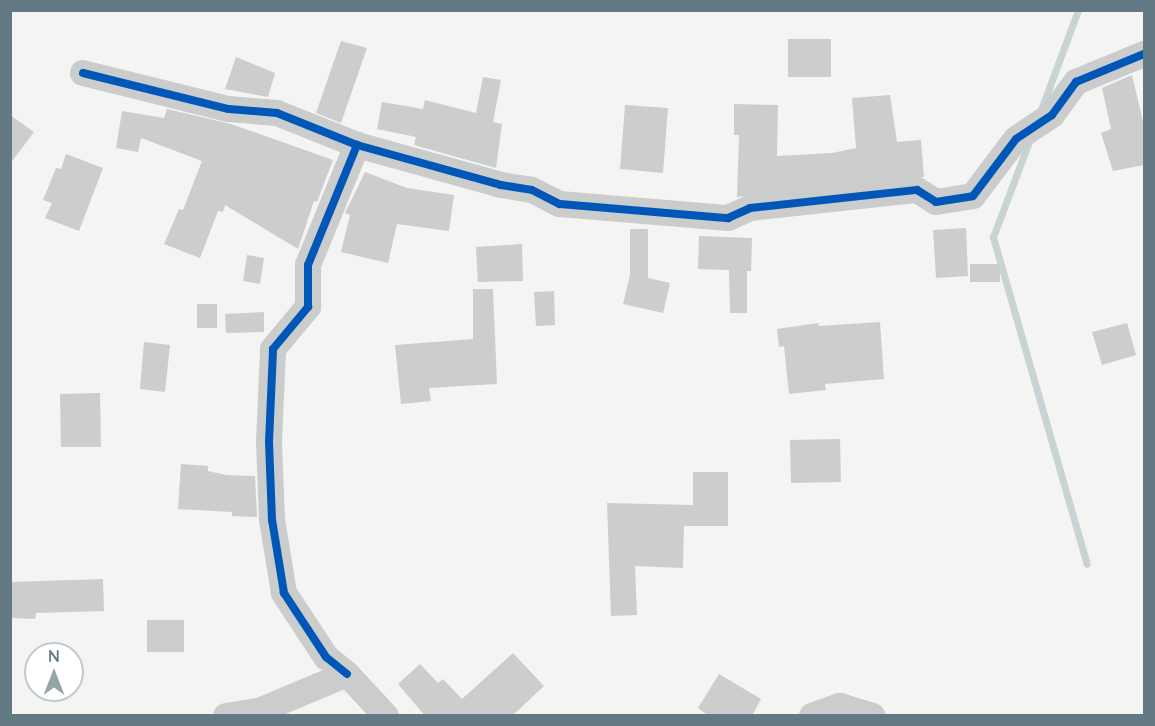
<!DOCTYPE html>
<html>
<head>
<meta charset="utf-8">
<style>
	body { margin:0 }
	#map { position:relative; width:1155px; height:726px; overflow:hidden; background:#f4f4f2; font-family:Quicksand,sans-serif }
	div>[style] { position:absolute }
	.stream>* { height:7px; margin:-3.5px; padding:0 3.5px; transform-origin:3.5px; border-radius:3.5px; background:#c8d3d4 }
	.building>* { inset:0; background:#cbcecd }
	.minor>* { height:26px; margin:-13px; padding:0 13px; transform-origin:13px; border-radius:13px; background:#cbcdcd }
	.cycleway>* { height:8px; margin:-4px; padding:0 4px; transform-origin:4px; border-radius:4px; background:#0057b8 }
	span { translate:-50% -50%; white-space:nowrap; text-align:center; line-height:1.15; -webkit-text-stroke:6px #fff; paint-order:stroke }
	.frame { position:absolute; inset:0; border:12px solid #637a84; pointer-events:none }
	.north { position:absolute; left:24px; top:642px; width:60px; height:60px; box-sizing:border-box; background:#fff; border:2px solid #c1cace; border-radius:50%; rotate:0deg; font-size:16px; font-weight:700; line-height:24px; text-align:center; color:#637a84 }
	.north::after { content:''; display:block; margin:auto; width:21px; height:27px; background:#96a5aa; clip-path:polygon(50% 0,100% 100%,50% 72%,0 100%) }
</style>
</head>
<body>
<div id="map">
	<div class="stream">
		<div style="left:1039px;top:115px;width:112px;rotate:-69.6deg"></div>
		<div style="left:1030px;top:139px;width:105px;rotate:110.7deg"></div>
		<div style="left:993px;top:237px;width:340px;rotate:74deg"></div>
	</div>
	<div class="building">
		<div style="clip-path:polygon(788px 39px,831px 39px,831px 77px,788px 77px)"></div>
		<div style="clip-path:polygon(341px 41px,367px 48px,341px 123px,316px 113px)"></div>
		<div style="clip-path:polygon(236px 57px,275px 73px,268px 97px,225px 89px)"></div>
		<div style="clip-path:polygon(1132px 75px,1144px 126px,1144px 165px,1113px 171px,1101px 133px,1111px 129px,1102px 88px)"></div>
		<div style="clip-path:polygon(483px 77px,501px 80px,493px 122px,502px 124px,496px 168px,414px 145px,416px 137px,377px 129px,382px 102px,423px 109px,425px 100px,476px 113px)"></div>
		<div style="clip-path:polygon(890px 95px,897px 142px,921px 140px,924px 177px,737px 197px,739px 135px,734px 135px,734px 104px,778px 105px,777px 156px,832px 153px,856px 148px,852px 98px)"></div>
		<div style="clip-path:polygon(625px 105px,668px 108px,663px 173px,620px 169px)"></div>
		<div style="clip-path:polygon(167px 109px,231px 124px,333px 160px,317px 202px,314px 201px,298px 249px,225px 205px,223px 212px,218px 211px,200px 258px,164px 244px,179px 209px,183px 210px,202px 161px,141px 138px,138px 152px,116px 148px,122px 111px,164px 118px)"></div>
		<div style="clip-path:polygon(10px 115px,34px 132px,10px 164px)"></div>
		<div style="clip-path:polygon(66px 154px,103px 168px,79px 231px,45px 218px,52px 203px,43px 200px,56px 168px,61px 169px)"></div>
		<div style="clip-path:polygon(365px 172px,407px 188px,454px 195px,449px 231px,397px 224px,388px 263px,341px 252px,350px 215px,345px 213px)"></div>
		<div style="clip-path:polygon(966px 228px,968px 276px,936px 278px,933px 230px)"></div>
		<div style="clip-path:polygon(630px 229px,648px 229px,648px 278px,670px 283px,663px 313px,623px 304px,630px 275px)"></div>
		<div style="clip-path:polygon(699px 236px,752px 238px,751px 271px,747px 271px,747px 313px,730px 313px,729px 270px,698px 269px)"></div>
		<div style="clip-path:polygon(522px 244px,523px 281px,478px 282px,476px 247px)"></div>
		<div style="clip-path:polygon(247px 255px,264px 258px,260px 284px,243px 281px)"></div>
		<div style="clip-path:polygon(970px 264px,1000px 264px,1000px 282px,970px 282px)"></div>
		<div style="clip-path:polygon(473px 289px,493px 289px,497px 384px,429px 388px,431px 401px,401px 404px,395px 345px,473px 339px)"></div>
		<div style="clip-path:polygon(554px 291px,555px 325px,536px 326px,534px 292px)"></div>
		<div style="clip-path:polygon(197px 304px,217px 304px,217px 328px,197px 328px)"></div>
		<div style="clip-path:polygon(264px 312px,264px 332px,226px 333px,225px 314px)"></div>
		<div style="clip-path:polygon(880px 322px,884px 379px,825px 384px,826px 390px,789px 394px,784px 346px,779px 347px,777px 329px,818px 323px,819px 326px)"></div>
		<div style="clip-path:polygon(1127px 323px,1136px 355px,1102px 365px,1092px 332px)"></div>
		<div style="clip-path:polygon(144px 342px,170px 345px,165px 392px,140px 389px)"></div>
		<div style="clip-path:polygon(100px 393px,101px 447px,61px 447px,60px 394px)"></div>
		<div style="clip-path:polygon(840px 439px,841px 482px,791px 483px,790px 440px)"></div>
		<div style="clip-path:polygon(181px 464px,208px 466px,208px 471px,226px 475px,255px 476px,257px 517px,232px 516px,232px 512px,178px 509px)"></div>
		<div style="clip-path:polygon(693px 472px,728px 472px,728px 526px,684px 526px,683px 568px,635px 566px,637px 615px,611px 616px,607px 503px,693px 505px)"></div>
		<div style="clip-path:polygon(103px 579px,104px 611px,36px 613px,35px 619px,10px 618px,10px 582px)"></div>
		<div style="clip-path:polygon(147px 620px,184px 620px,184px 652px,147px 652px)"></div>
		<div style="clip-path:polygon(513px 653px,544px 686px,512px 716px,425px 716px,398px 684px,420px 664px,438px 683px,443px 679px,462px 699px)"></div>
		<div style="clip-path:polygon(719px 674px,761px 699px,752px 716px,709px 716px,698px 708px)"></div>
	</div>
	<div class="minor">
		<div style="left:83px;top:73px;width:150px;rotate:13.9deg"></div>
		<div style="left:229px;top:109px;width:48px;rotate:4.8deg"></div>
		<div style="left:277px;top:113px;width:86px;rotate:21.8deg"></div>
		<div style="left:357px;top:145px;width:149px;rotate:15.5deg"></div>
		<div style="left:501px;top:185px;width:31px;rotate:9deg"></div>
		<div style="left:532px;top:190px;width:31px;rotate:27deg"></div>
		<div style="left:560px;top:204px;width:169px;rotate:4.8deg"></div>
		<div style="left:728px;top:218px;width:24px;rotate:-24deg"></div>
		<div style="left:750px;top:208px;width:168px;rotate:-6.2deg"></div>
		<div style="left:917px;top:190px;width:22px;rotate:32deg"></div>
		<div style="left:936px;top:202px;width:37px;rotate:-9deg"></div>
		<div style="left:973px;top:196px;width:71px;rotate:-53deg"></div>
		<div style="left:1016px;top:139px;width:43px;rotate:-33.7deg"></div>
		<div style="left:1052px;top:115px;width:41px;rotate:-54deg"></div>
		<div style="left:1076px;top:82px;width:74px;rotate:-22.4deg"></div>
		<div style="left:347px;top:674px;width:27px;rotate:-141deg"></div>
		<div style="left:326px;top:657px;width:77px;rotate:-123.3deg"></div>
		<div style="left:284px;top:593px;width:74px;rotate:-99.3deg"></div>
		<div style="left:272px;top:520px;width:78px;rotate:-92.2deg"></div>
		<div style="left:269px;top:442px;width:93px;rotate:-87.5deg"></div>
		<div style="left:273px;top:349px;width:55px;rotate:-50.2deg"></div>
		<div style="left:308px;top:307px;width:42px;rotate:-90deg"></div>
		<div style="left:308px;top:265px;width:130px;rotate:-67.8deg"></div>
		<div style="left:226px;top:716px;width:33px;rotate:-9deg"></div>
		<div style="left:259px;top:711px;width:95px;rotate:-22.8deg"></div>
		<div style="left:347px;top:674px;width:57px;rotate:47.1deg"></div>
		<div style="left:812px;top:716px;width:30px;rotate:-20deg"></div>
		<div style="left:840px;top:706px;width:34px;rotate:17deg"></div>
	</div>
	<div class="cycleway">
		<div style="left:83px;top:73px;width:150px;rotate:13.9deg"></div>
		<div style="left:229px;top:109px;width:48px;rotate:4.8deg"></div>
		<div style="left:277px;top:113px;width:86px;rotate:21.8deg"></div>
		<div style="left:357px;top:145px;width:149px;rotate:15.5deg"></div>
		<div style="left:501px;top:185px;width:31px;rotate:9deg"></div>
		<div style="left:532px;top:190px;width:31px;rotate:27deg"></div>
		<div style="left:560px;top:204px;width:169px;rotate:4.8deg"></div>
		<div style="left:728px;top:218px;width:24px;rotate:-24deg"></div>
		<div style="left:750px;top:208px;width:168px;rotate:-6.2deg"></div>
		<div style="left:917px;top:190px;width:22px;rotate:32deg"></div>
		<div style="left:936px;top:202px;width:37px;rotate:-9deg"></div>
		<div style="left:973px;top:196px;width:71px;rotate:-53deg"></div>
		<div style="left:1016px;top:139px;width:43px;rotate:-33.7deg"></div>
		<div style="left:1052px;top:115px;width:41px;rotate:-54deg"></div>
		<div style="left:1076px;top:82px;width:74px;rotate:-22.4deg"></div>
		<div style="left:347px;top:674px;width:27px;rotate:-141deg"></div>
		<div style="left:326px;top:657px;width:77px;rotate:-123.3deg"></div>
		<div style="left:284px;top:593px;width:74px;rotate:-99.3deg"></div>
		<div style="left:272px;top:520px;width:78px;rotate:-92.2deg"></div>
		<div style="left:269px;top:442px;width:93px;rotate:-87.5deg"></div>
		<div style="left:273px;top:349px;width:55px;rotate:-50.2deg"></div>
		<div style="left:308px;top:307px;width:42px;rotate:-90deg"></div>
		<div style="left:308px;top:265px;width:130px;rotate:-67.8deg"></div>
	</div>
	<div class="frame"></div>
	<div class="north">N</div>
</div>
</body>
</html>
